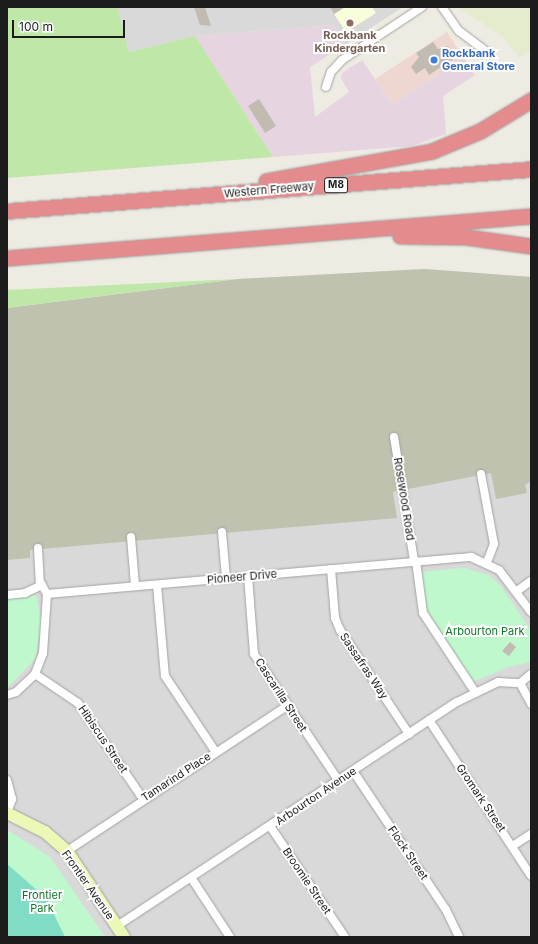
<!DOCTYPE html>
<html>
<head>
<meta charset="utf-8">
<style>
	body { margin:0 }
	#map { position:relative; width:538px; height:944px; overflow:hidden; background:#eeebe2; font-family:Inter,sans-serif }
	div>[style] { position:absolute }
	.residential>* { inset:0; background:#dad9d9 }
	.commercial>* { inset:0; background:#eed7d1 }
	.industrial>* { inset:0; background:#e6d4e0 }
	.education>* { inset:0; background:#f9feda }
	.construction>* { inset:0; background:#bfc2ae }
	.farmland>* { inset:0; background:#e5eccd }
	.grass>* { inset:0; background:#bee7a8 }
	.park>* { inset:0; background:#bff8cc }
	.pitch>* { inset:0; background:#81dcc6 }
	.building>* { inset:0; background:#c2bbb2 }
	.roads { filter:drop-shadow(0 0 1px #a3a3a3) drop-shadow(0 0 1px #a3a3a3) }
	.street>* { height:8px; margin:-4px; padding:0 4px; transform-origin:4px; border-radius:4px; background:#fff }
	.secondary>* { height:12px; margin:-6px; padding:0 6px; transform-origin:6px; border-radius:6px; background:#ebf8b6 }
	.highway>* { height:15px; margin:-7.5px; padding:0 7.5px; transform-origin:7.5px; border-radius:7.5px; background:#e48b8e }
	.dots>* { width:11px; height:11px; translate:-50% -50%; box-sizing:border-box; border:2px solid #fff; border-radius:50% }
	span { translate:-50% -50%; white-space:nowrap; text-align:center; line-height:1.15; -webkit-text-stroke:4px #fff; paint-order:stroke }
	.shield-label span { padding:1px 3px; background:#fff; border:1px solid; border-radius:3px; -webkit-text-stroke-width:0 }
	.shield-label { font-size:10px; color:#1c1c1c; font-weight:700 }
	.education-label { font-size:11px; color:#785e54; font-weight:700 }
	.shop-label { font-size:11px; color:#366cbe; font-weight:700 }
	.left { translate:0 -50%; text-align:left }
	.street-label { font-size:11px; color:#1c1c1c }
	.park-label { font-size:11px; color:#0e7726 }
	.frame { position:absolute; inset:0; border:8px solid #1c1c1c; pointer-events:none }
	.scale { position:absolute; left:12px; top:20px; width:113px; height:18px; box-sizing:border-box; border:2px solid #1c1c1c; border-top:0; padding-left:5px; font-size:12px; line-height:14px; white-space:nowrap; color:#1c1c1c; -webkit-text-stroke:3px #fff; paint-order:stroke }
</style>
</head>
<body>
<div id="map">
	<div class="residential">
		<div style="clip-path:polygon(117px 7px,403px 7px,346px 44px,333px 25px,195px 36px,129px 52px)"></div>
		<div style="clip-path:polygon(425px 269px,531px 277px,531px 937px,7px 937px,7px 308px,238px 279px)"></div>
	</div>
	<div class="commercial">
		<div style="clip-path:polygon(447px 32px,464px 58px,392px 104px,375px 79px)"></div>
	</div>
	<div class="industrial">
		<div style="clip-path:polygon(333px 25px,346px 44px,310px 67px,315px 117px,349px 92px,341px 78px,342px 73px,362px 60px,392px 104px,464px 58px,475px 75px,443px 96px,446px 134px,411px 146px,273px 157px,195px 36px)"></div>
	</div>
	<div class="education">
		<div style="clip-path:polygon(345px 7px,372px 7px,376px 13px,346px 32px,334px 14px)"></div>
	</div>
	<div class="construction">
		<div style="clip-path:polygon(425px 269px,531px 277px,531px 481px,525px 485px,527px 493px,496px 499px,491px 473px,393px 492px,397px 518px,30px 550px,30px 558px,7px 560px,7px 308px,238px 279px)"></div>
	</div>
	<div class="farmland">
		<div style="clip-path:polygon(458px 7px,531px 7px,531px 49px,520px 58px,502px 36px)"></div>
	</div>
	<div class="grass">
		<div style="clip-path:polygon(7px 7px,117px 7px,129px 52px,195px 36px,273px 157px,7px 178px)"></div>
		<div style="clip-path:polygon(238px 279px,7px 308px,7px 290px)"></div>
	</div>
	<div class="park">
		<div style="clip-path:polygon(464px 568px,488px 575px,501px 586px,531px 631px,531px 662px,508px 667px,473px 682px,424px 608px,420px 572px)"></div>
		<div style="clip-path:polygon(36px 595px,42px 623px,35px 659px,7px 688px,7px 599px)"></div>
		<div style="clip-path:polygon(7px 830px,50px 857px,105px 937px,7px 937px)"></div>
	</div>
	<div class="pitch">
		<div style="clip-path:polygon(7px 864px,46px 898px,65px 937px,7px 937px)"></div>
	</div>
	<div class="building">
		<div style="clip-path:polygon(194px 7px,205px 7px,211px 26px,200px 25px)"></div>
		<div style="clip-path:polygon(330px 7px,345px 7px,334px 14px)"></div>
		<div style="clip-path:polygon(433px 42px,438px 49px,448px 46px,456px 57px,429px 75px,425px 68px,416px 74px,411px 67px,419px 57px,416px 53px)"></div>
		<div style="clip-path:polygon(259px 99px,276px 126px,265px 133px,248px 106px)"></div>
		<div style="clip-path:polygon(510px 642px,516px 647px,509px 656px,502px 651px)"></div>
	</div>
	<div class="roads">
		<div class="street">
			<div style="left:442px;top:7px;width:29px;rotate:55deg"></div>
			<div style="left:459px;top:31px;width:35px;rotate:37deg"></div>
			<div style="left:326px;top:87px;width:16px;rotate:-72deg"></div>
			<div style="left:331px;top:72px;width:16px;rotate:-47deg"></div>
			<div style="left:342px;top:60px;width:96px;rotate:-33.5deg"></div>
			<div style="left:394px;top:437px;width:126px;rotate:80.8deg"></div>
			<div style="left:481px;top:474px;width:71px;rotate:79.5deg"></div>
			<div style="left:494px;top:544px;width:19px;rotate:111deg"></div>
			<div style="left:222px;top:532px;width:46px;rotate:85deg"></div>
			<div style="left:131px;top:537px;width:49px;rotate:85.3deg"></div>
			<div style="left:38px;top:548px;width:34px;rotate:87deg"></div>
			<div style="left:40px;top:582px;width:14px;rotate:60deg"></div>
			<div style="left:416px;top:561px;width:52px;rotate:82.3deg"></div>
			<div style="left:423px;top:613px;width:95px;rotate:56.6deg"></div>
			<div style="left:331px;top:569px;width:49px;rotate:85.3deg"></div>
			<div style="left:335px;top:618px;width:13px;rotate:67deg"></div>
			<div style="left:340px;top:630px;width:125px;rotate:56.4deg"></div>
			<div style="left:248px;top:576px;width:78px;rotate:85.6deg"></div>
			<div style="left:254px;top:654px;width:151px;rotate:56.3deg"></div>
			<div style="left:157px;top:585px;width:91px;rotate:85deg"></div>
			<div style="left:165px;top:676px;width:90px;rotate:56.3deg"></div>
			<div style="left:517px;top:591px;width:17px;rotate:-36deg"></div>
			<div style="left:7px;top:595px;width:18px;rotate:-6deg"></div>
			<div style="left:25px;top:593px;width:19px;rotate:-25deg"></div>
			<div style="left:35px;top:674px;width:52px;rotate:34deg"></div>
			<div style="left:78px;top:703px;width:116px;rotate:55.9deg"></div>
			<div style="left:520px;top:683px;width:24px;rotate:62deg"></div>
			<div style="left:520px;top:683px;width:14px;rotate:-39deg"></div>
			<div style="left:7px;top:695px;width:9px;rotate:-18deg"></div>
			<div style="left:16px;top:692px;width:26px;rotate:-43deg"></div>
			<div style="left:35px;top:674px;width:22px;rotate:-69deg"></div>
			<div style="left:43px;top:653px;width:59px;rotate:-86.1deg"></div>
			<div style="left:47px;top:594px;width:426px;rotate:-5deg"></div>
			<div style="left:471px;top:557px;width:31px;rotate:25deg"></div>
			<div style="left:499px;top:570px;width:53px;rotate:52.7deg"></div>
			<div style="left:429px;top:720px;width:186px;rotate:56.8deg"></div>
			<div style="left:353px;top:771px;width:167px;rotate:56.2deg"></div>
			<div style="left:446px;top:910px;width:30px;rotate:64deg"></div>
			<div style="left:7px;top:780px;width:20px;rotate:75deg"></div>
			<div style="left:12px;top:799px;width:15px;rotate:110deg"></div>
			<div style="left:270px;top:826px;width:134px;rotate:56deg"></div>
			<div style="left:514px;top:845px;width:20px;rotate:-33deg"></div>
			<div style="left:67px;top:851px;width:263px;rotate:-33.4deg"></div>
			<div style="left:192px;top:879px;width:69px;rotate:56.8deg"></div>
			<div style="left:117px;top:926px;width:407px;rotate:-33.4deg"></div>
			<div style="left:457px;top:702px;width:46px;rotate:-26deg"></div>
			<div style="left:498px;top:682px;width:22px;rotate:3deg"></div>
		</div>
		<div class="secondary">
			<div style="left:7px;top:813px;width:42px;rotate:26.6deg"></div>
			<div style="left:45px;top:832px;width:29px;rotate:41deg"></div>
			<div style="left:67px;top:851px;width:103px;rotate:56.5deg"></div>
		</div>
		<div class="highway">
			<div style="left:266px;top:181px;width:169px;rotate:-10.2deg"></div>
			<div style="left:432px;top:151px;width:52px;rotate:-22.6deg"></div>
			<div style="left:480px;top:131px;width:60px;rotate:-31.3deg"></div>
			<div style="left:7px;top:211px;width:526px;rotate:-4.58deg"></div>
			<div style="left:400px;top:236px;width:66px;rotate:0.9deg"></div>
			<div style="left:466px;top:237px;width:66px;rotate:7.9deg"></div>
			<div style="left:7px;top:258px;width:526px;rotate:-4.58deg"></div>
		</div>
	</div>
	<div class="dots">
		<div style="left:350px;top:23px;background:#8d6e63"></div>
		<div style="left:434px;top:60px;background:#3f7fe0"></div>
	</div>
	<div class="shield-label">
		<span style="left:336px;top:185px">M8</span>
	</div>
	<div class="education-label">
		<span style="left:350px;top:42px">Rockbank<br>Kindergarten</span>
	</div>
	<div class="shop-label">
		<span class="left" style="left:442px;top:60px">Rockbank<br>General Store</span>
	</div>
	<div class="street-label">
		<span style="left:269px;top:190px;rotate:-5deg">Western Freeway</span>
		<span style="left:404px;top:499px;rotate:81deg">Rosewood Road</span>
		<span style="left:242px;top:577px;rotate:-5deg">Pioneer Drive</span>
		<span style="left:364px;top:666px;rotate:56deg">Sassafras Way</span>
		<span style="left:281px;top:695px;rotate:57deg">Cascarilla Street</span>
		<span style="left:103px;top:739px;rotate:56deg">Hibiscus Street</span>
		<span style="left:176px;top:777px;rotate:-33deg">Tamarind Place</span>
		<span style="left:316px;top:796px;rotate:-34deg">Arbourton Avenue</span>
		<span style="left:481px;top:798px;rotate:56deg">Gromark Street</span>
		<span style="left:408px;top:853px;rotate:56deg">Flock Street</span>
		<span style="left:307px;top:881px;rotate:56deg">Broomie Street</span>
		<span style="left:88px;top:885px;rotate:55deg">Frontier Avenue</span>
	</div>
	<div class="park-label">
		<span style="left:485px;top:631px">Arbourton Park</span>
		<span style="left:42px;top:902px">Frontier<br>Park</span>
	</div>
	<div class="frame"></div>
	<div class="scale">100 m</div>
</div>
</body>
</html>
